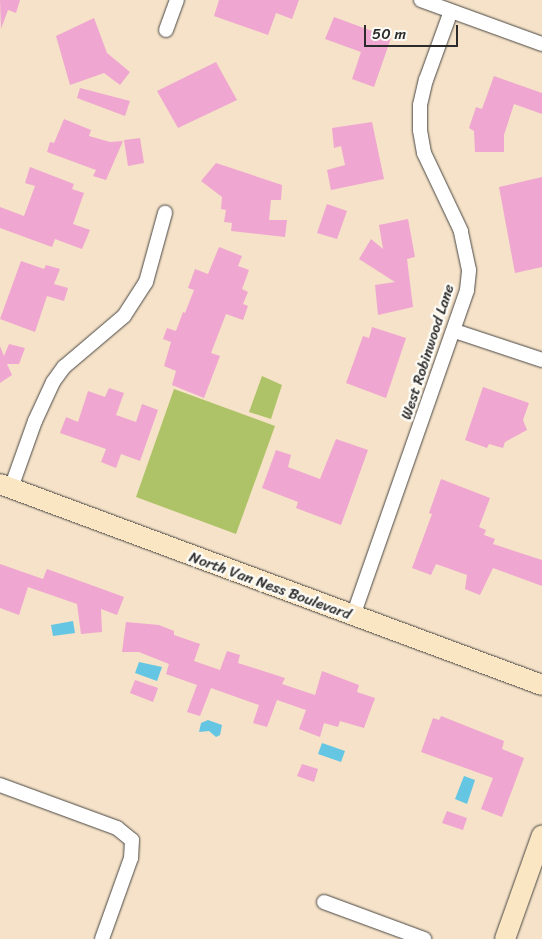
<!DOCTYPE html>
<html>
<head>
<meta charset="utf-8">
<style>
	body { margin:0 }
	#map { position:relative; width:542px; height:939px; overflow:hidden; background:#f5e2c8; font-family:Sriracha,sans-serif }
	div>[style] { position:absolute }
	.green>* { inset:0; background:#aec367 }
	.water>* { inset:0; background:#65c6e3 }
	.building>* { inset:0; background:#efa6d0 }
	.roads { filter:drop-shadow(0 0 1px #494643) drop-shadow(0 0 1px #494643) }
	.street>* { height:14px; margin:-7px; padding:0 7px; transform-origin:7px; border-radius:7px; background:#fff }
	.secondary>* { height:20px; margin:-10px; padding:0 10px; transform-origin:10px; border-radius:10px; background:#fbe6c3 }
	span { translate:-50% -50%; white-space:nowrap; text-align:center; line-height:1.15; -webkit-text-stroke:5px #fdfcf7; paint-order:stroke }
	.street-label { font-size:15px; color:#2b2b2b }
	.scale { position:absolute; left:364px; top:25px; width:94px; height:22px; box-sizing:border-box; border:2px solid #2b2b2b; border-top:0; padding-left:6px; font-size:15px; line-height:18px; white-space:nowrap; color:#2b2b2b; -webkit-text-stroke:4px #fdfcf7; paint-order:stroke }
</style>
</head>
<body>
<div id="map">
	<div class="green">
		<div style="clip-path:polygon(262px 376px,282px 385px,271px 419px,249px 412px)"></div>
		<div style="clip-path:polygon(174px 389px,275px 426px,236px 534px,136px 497px)"></div>
	</div>
	<div class="water">
		<div style="clip-path:polygon(73px 621px,75px 633px,53px 636px,51px 625px)"></div>
		<div style="clip-path:polygon(139px 662px,162px 667px,157px 681px,135px 673px)"></div>
		<div style="clip-path:polygon(208px 720px,222px 725px,220px 735px,216px 737px,209px 731px,199px 732px,201px 723px)"></div>
		<div style="clip-path:polygon(322px 743px,345px 751px,341px 762px,318px 754px)"></div>
		<div style="clip-path:polygon(464px 776px,475px 780px,467px 804px,455px 799px)"></div>
	</div>
	<div class="building">
		<div style="clip-path:polygon(0 0,20px 0,16px 13px,8px 10px,1px 29px)"></div>
		<div style="clip-path:polygon(219px 0,299px 0,292px 19px,276px 13px,268px 35px,214px 16px)"></div>
		<div style="clip-path:polygon(334px 17px,391px 38px,374px 87px,352px 79px,361px 52px,325px 39px)"></div>
		<div style="clip-path:polygon(94px 18px,107px 53px,130px 72px,120px 85px,104px 73px,70px 85px,56px 36px)"></div>
		<div style="clip-path:polygon(216px 62px,237px 100px,178px 128px,157px 91px)"></div>
		<div style="clip-path:polygon(494px 76px,542px 93px,542px 114px,514px 104px,504px 135px,504px 152px,475px 152px,474px 131px,469px 128px,476px 107px,482px 109px)"></div>
		<div style="clip-path:polygon(80px 88px,130px 101px,125px 116px,77px 98px)"></div>
		<div style="clip-path:polygon(64px 119px,91px 130px,89px 136px,110px 142px,123px 141px,106px 180px,93px 176px,96px 170px,47px 152px,50px 142px,54px 143px)"></div>
		<div style="clip-path:polygon(372px 122px,384px 179px,331px 190px,327px 170px,345px 165px,341px 146px,334px 148px,332px 128px)"></div>
		<div style="clip-path:polygon(140px 138px,144px 163px,128px 166px,124px 140px)"></div>
		<div style="clip-path:polygon(216px 163px,282px 185px,281px 200px,271px 200px,269px 220px,287px 220px,285px 237px,231px 231px,232px 223px,224px 222px,226px 210px,221px 209px,222px 197px,201px 181px)"></div>
		<div style="clip-path:polygon(30px 167px,74px 184px,72px 189px,84px 193px,73px 224px,90px 230px,82px 249px,55px 239px,52px 247px,0 228px,0 207px,24px 216px,35px 186px,25px 183px)"></div>
		<div style="clip-path:polygon(542px 177px,542px 267px,515px 273px,499px 187px)"></div>
		<div style="clip-path:polygon(327px 204px,347px 211px,337px 239px,317px 233px)"></div>
		<div style="clip-path:polygon(408px 219px,415px 257px,407px 259px,413px 307px,378px 315px,375px 285px,395px 282px,359px 259px,371px 239px,383px 249px,379px 225px)"></div>
		<div style="clip-path:polygon(219px 247px,242px 256px,238px 266px,249px 270px,242px 289px,248px 292px,243px 304px,248px 306px,243px 320px,226px 314px,211px 353px,220px 356px,204px 398px,172px 385px,176px 371px,164px 366px,171px 342px,163px 339px,167px 328px,176px 331px,183px 312px,185px 313px,194px 290px,188px 288px,195px 269px,208px 274px)"></div>
		<div style="clip-path:polygon(21px 261px,44px 269px,46px 265px,60px 269px,54px 284px,68px 288px,64px 301px,47px 296px,35px 332px,0 319px)"></div>
		<div style="clip-path:polygon(372px 327px,406px 338px,386px 398px,346px 383px,363px 336px,369px 338px)"></div>
		<div style="clip-path:polygon(9px 344px,25px 348px,19px 364px,7px 364px,12px 375px,0 383px,0 346px,4px 356px)"></div>
		<div style="clip-path:polygon(483px 387px,529px 403px,523px 420px,527px 430px,505px 442px,503px 448px,489px 444px,487px 448px,465px 440px)"></div>
		<div style="clip-path:polygon(109px 388px,124px 393px,116px 415px,136px 422px,142px 404px,158px 410px,140px 461px,121px 454px,116px 468px,101px 462px,106px 449px,60px 433px,66px 417px,78px 422px,88px 391px,105px 397px)"></div>
		<div style="clip-path:polygon(336px 439px,368px 450px,341px 525px,296px 508px,298px 502px,262px 488px,276px 450px,291px 455px,288px 467px,320px 479px)"></div>
		<div style="clip-path:polygon(441px 479px,490px 498px,479px 527px,486px 530px,484px 535px,495px 539px,493px 544px,542px 560px,542px 586px,493px 568px,480px 595px,465px 589px,467px 575px,436px 564px,431px 575px,412px 568px,432px 514px,429px 513px)"></div>
		<div style="clip-path:polygon(0 564px,43px 579px,47px 569px,124px 597px,117px 615px,101px 609px,102px 632px,81px 634px,77px 604px,28px 587px,19px 615px,0 608px)"></div>
		<div style="clip-path:polygon(126px 622px,159px 625px,174px 631px,174px 635px,200px 644px,194px 661px,220px 670px,227px 651px,240px 655px,238px 663px,285px 678px,282px 684px,315px 695px,322px 671px,359px 685px,357px 692px,375px 698px,364px 728px,340px 721px,338px 727px,324px 723px,320px 737px,299px 729px,306px 710px,277px 700px,267px 727px,253px 723px,259px 705px,211px 688px,200px 716px,187px 712px,197px 685px,166px 674px,169px 664px,139px 652px,122px 652px)"></div>
		<div style="clip-path:polygon(135px 680px,158px 688px,153px 702px,130px 693px)"></div>
		<div style="clip-path:polygon(441px 716px,504px 741px,502px 749px,524px 758px,502px 817px,481px 809px,493px 778px,421px 752px,433px 718px,439px 720px)"></div>
		<div style="clip-path:polygon(302px 764px,318px 769px,314px 782px,297px 776px)"></div>
		<div style="clip-path:polygon(447px 811px,467px 818px,463px 830px,442px 823px)"></div>
	</div>
	<div class="roads">
		<div class="street">
			<div style="left:421px;top:0;width:129px;rotate:20deg"></div>
			<div style="left:166px;top:30px;width:32px;rotate:-70deg"></div>
			<div style="left:455px;top:331px;width:92px;rotate:18.4deg"></div>
			<div style="left:11px;top:488px;width:71px;rotate:-70.3deg"></div>
			<div style="left:35px;top:421px;width:43px;rotate:-65.2deg"></div>
			<div style="left:53px;top:382px;width:19px;rotate:-54deg"></div>
			<div style="left:64px;top:367px;width:79px;rotate:-40.4deg"></div>
			<div style="left:124px;top:316px;width:40px;rotate:-57.1deg"></div>
			<div style="left:146px;top:282px;width:72px;rotate:-74.6deg"></div>
			<div style="left:353px;top:616px;width:345px;rotate:-70.7deg"></div>
			<div style="left:467px;top:290px;width:20px;rotate:-84deg"></div>
			<div style="left:469px;top:270px;width:40px;rotate:-102deg"></div>
			<div style="left:461px;top:231px;width:86px;rotate:-115.4deg"></div>
			<div style="left:424px;top:153px;width:23px;rotate:-100deg"></div>
			<div style="left:420px;top:130px;width:25px;rotate:-90deg"></div>
			<div style="left:420px;top:105px;width:26px;rotate:-77deg"></div>
			<div style="left:426px;top:80px;width:73px;rotate:-70.1deg"></div>
			<div style="left:0;top:785px;width:125px;rotate:20.2deg"></div>
			<div style="left:117px;top:828px;width:19px;rotate:39deg"></div>
			<div style="left:132px;top:840px;width:18px;rotate:93deg"></div>
			<div style="left:131px;top:858px;width:86px;rotate:109.7deg"></div>
			<div style="left:324px;top:902px;width:107px;rotate:20.3deg"></div>
		</div>
		<div class="secondary">
			<div style="left:0;top:484px;width:578px;rotate:20.35deg"></div>
			<div style="left:505px;top:939px;width:110px;rotate:-70.4deg"></div>
		</div>
	</div>
	<div class="street-label">
		<span style="left:428px;top:352px;rotate:-72deg">West Robinwood Lane</span>
		<span style="left:270px;top:586px;rotate:20deg">North Van Ness Boulevard</span>
	</div>
	<div class="scale">50 m</div>
</div>
</body>
</html>
